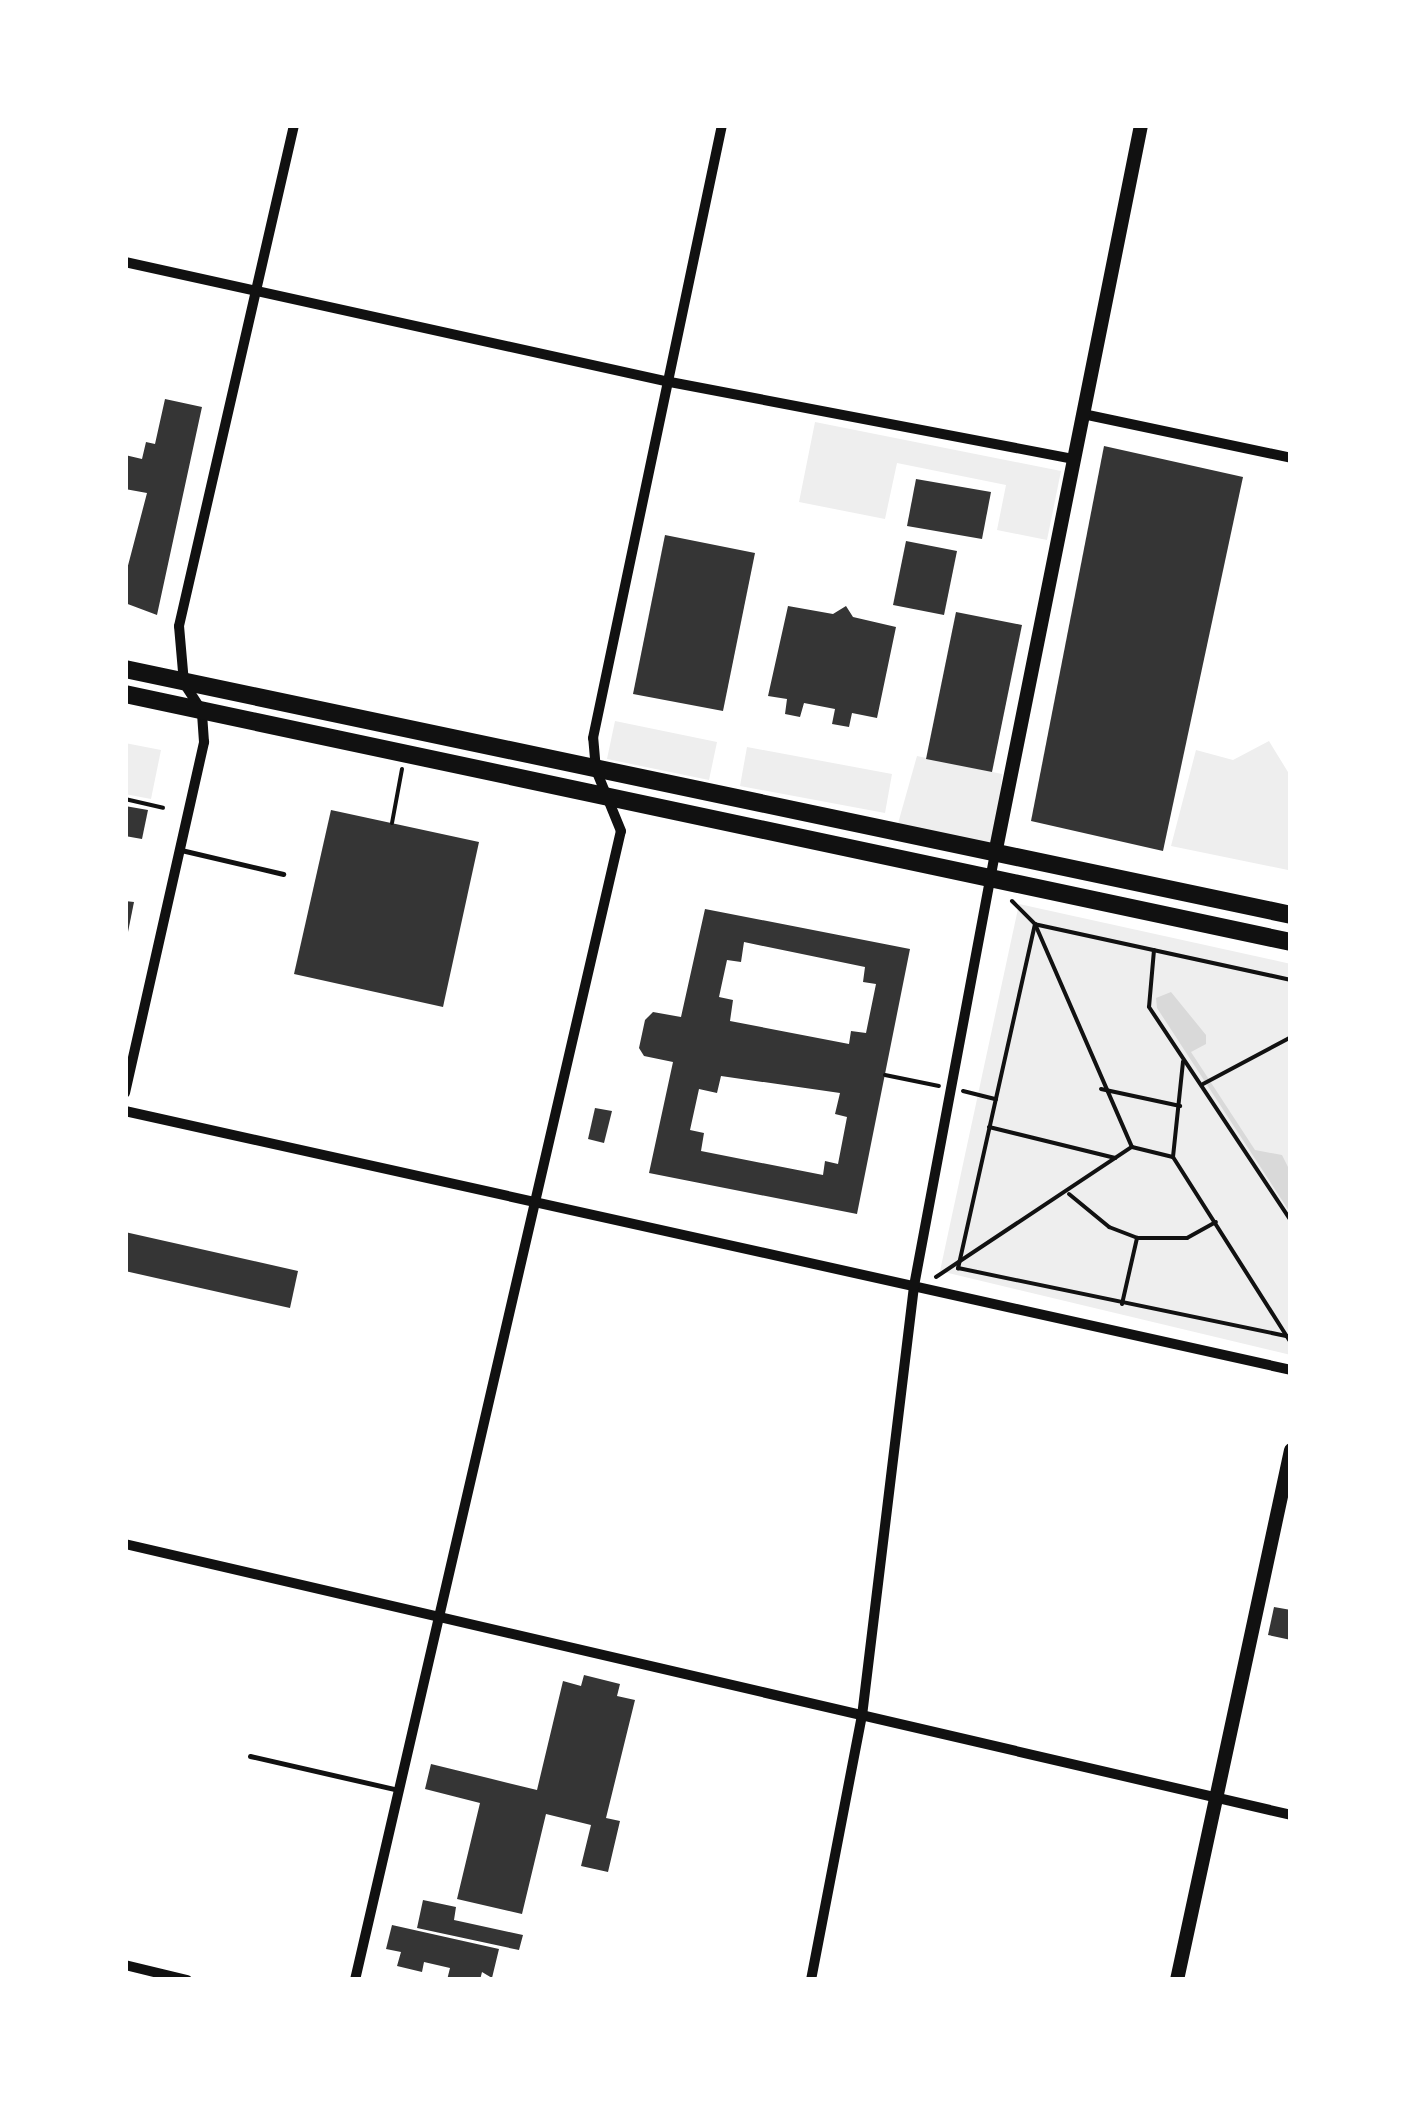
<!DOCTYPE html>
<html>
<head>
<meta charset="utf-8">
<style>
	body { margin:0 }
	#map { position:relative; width:1416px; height:2105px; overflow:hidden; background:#fff; font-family:Spectral,serif }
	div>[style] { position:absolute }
	.green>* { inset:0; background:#eee }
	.water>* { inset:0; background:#d9d9d9 }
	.building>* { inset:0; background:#353535 }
	.path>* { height:4px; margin:-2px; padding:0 2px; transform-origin:2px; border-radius:2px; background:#111 }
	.service>* { height:5px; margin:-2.5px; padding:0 2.5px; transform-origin:2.5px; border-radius:2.5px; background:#111 }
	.minor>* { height:10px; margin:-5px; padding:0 5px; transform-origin:5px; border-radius:5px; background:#111 }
	.tertiary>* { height:14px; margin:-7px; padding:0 7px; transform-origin:7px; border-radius:7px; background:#111 }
	.primary>* { height:18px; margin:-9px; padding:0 9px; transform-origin:9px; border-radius:9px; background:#111 }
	span { translate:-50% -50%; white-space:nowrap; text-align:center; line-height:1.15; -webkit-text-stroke:10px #fff; paint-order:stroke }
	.frame { position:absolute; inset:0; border:128px solid #fff; pointer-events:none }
</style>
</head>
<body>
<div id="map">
	<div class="green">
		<div style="clip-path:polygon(815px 422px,1061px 471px,1047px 540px,997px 530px,1006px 485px,897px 463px,885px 519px,799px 502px)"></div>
		<div style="clip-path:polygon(615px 721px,717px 742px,709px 780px,607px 759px)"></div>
		<div style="clip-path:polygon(1269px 741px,1291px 777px,1288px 870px,1171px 846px,1196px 750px,1233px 760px)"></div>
		<div style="clip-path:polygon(125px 743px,161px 750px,151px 799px,125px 794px)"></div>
		<div style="clip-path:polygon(747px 747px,892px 774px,885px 813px,740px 786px)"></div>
		<div style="clip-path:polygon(917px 756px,1002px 774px,995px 854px,897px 827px)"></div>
		<div style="clip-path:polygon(1019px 904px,1291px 964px,1291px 1355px,940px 1271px)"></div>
	</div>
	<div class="water">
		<div style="clip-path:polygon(1171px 992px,1206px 1035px,1206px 1044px,1191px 1052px,1255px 1150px,1282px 1155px,1291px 1173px,1291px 1214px,1157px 1008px,1156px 998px)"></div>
	</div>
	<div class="building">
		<div style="clip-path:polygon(165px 399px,202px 407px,157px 615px,125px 603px,125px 577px,147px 493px,125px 489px,125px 455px,142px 459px,146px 442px,155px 444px)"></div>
		<div style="clip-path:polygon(1104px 446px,1243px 477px,1163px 851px,1031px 821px)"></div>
		<div style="clip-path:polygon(916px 479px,991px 492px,982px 539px,907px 526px)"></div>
		<div style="clip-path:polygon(665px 535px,755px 553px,723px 711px,633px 694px)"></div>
		<div style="clip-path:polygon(906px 541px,957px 551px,944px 615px,893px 605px)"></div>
		<div style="clip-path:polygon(788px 606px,833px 614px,846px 606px,853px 617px,896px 627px,877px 718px,852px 713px,849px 727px,832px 724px,835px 709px,804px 703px,800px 717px,785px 714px,787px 699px,768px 696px)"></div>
		<div style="clip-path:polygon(956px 612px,1022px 625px,992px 772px,926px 759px)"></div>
		<div style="clip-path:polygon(125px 806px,148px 810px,142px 839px,125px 836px)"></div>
		<div style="clip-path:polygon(331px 810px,479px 842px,443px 1007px,294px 974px)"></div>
		<div style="clip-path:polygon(125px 901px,134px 902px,127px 937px,125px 937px)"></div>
		<div style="clip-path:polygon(evenodd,705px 909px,910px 949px,857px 1214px,649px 1173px,673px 1062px,644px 1056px,639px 1048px,645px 1020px,653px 1012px,681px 1017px,705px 909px,744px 942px,865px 967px,863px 982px,876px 984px,866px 1033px,851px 1031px,849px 1044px,730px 1021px,733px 1000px,719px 997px,727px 960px,741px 962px,744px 942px,705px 909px,721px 1076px,840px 1093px,835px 1114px,847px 1117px,838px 1164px,825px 1161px,823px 1175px,701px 1151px,704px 1133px,690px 1130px,699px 1089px,717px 1093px,721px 1076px)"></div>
		<div style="clip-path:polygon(595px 1108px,612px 1111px,604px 1143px,588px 1139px)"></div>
		<div style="clip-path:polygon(125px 1232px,298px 1271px,290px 1308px,125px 1271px)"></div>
		<div style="clip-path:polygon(1274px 1607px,1291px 1610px,1291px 1640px,1268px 1635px)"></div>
		<div style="clip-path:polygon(584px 1675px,620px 1684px,617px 1696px,635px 1700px,606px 1818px,620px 1821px,608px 1872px,581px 1866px,591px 1825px,546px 1814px,522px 1914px,457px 1899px,480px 1803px,425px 1789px,431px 1764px,537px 1790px,563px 1681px,581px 1686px)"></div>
		<div style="clip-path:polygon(423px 1900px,456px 1907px,454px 1920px,523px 1935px,519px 1950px,417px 1928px)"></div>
		<div style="clip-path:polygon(392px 1925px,499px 1949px,492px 1978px,482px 1972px,480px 1980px,447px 1980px,450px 1968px,424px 1962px,422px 1972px,397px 1966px,401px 1952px,386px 1949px)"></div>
	</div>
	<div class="path">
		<div style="left:125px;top:799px;width:39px;rotate:13deg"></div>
		<div style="left:392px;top:823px;width:55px;rotate:-79.5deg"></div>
		<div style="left:1012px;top:901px;width:33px;rotate:45deg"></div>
		<div style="left:1035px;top:924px;width:243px;rotate:66.5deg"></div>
		<div style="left:1132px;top:1147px;width:42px;rotate:13.7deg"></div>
		<div style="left:1173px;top:1157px;width:217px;rotate:57.6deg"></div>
		<div style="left:1154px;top:950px;width:57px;rotate:95deg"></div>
		<div style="left:1149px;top:1007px;width:257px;rotate:56.4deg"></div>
		<div style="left:1291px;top:980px;width:262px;rotate:-167.7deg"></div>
		<div style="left:1035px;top:924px;width:353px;rotate:102.6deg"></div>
		<div style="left:958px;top:1268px;width:340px;rotate:11.7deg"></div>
		<div style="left:885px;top:1075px;width:55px;rotate:11.5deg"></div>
		<div style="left:1203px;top:1084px;width:100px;rotate:-28.1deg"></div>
		<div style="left:1101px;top:1089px;width:81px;rotate:12.1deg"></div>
		<div style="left:963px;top:1091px;width:34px;rotate:14deg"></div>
		<div style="left:989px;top:1127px;width:130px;rotate:13.8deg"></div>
		<div style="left:1173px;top:1157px;width:96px;rotate:-84deg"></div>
		<div style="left:1069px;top:1194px;width:52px;rotate:39.5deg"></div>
		<div style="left:1109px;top:1227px;width:30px;rotate:21deg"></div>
		<div style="left:1137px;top:1238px;width:50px"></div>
		<div style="left:1187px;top:1238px;width:33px;rotate:-29deg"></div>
		<div style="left:936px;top:1277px;width:235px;rotate:-33.6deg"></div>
		<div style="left:1122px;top:1304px;width:68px;rotate:-77.2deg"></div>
	</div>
	<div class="service">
		<div style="left:181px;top:850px;width:105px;rotate:13.2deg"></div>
		<div style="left:250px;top:1756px;width:153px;rotate:12.9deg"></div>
	</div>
	<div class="minor">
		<div style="left:125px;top:262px;width:558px;rotate:12.42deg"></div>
		<div style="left:670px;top:382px;width:410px;rotate:10.8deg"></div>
		<div style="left:1083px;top:414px;width:213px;rotate:11.9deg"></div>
		<div style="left:125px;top:1093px;width:360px;rotate:-77.3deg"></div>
		<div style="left:204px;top:742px;width:31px;rotate:-94deg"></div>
		<div style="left:202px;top:711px;width:33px;rotate:-123deg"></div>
		<div style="left:184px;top:683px;width:57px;rotate:-95deg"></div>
		<div style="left:179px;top:626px;width:514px;rotate:-77.07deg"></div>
		<div style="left:125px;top:1111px;width:1194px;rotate:12.52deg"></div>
		<div style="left:125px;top:1544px;width:1197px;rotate:13.08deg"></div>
		<div style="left:125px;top:1965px;width:64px;rotate:13.6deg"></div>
		<div style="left:355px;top:1980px;width:1179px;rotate:-76.97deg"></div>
		<div style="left:621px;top:831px;width:66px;rotate:-112.3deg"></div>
		<div style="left:596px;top:770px;width:32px;rotate:-95deg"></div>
		<div style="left:593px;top:738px;width:626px;rotate:-78.12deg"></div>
		<div style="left:811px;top:1980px;width:269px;rotate:-79.1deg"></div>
		<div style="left:862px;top:1716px;width:433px;rotate:-83.1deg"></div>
		<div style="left:914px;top:1286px;width:440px;rotate:-79.4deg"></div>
	</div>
	<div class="tertiary">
		<div style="left:995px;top:854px;width:743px;rotate:-78.67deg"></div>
		<div style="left:1177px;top:1980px;width:542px;rotate:-77.86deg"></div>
	</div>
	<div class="primary">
		<div style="left:125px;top:669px;width:1192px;rotate:11.91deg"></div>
		<div style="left:125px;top:694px;width:1192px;rotate:12.01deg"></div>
	</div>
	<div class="frame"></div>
</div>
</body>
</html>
